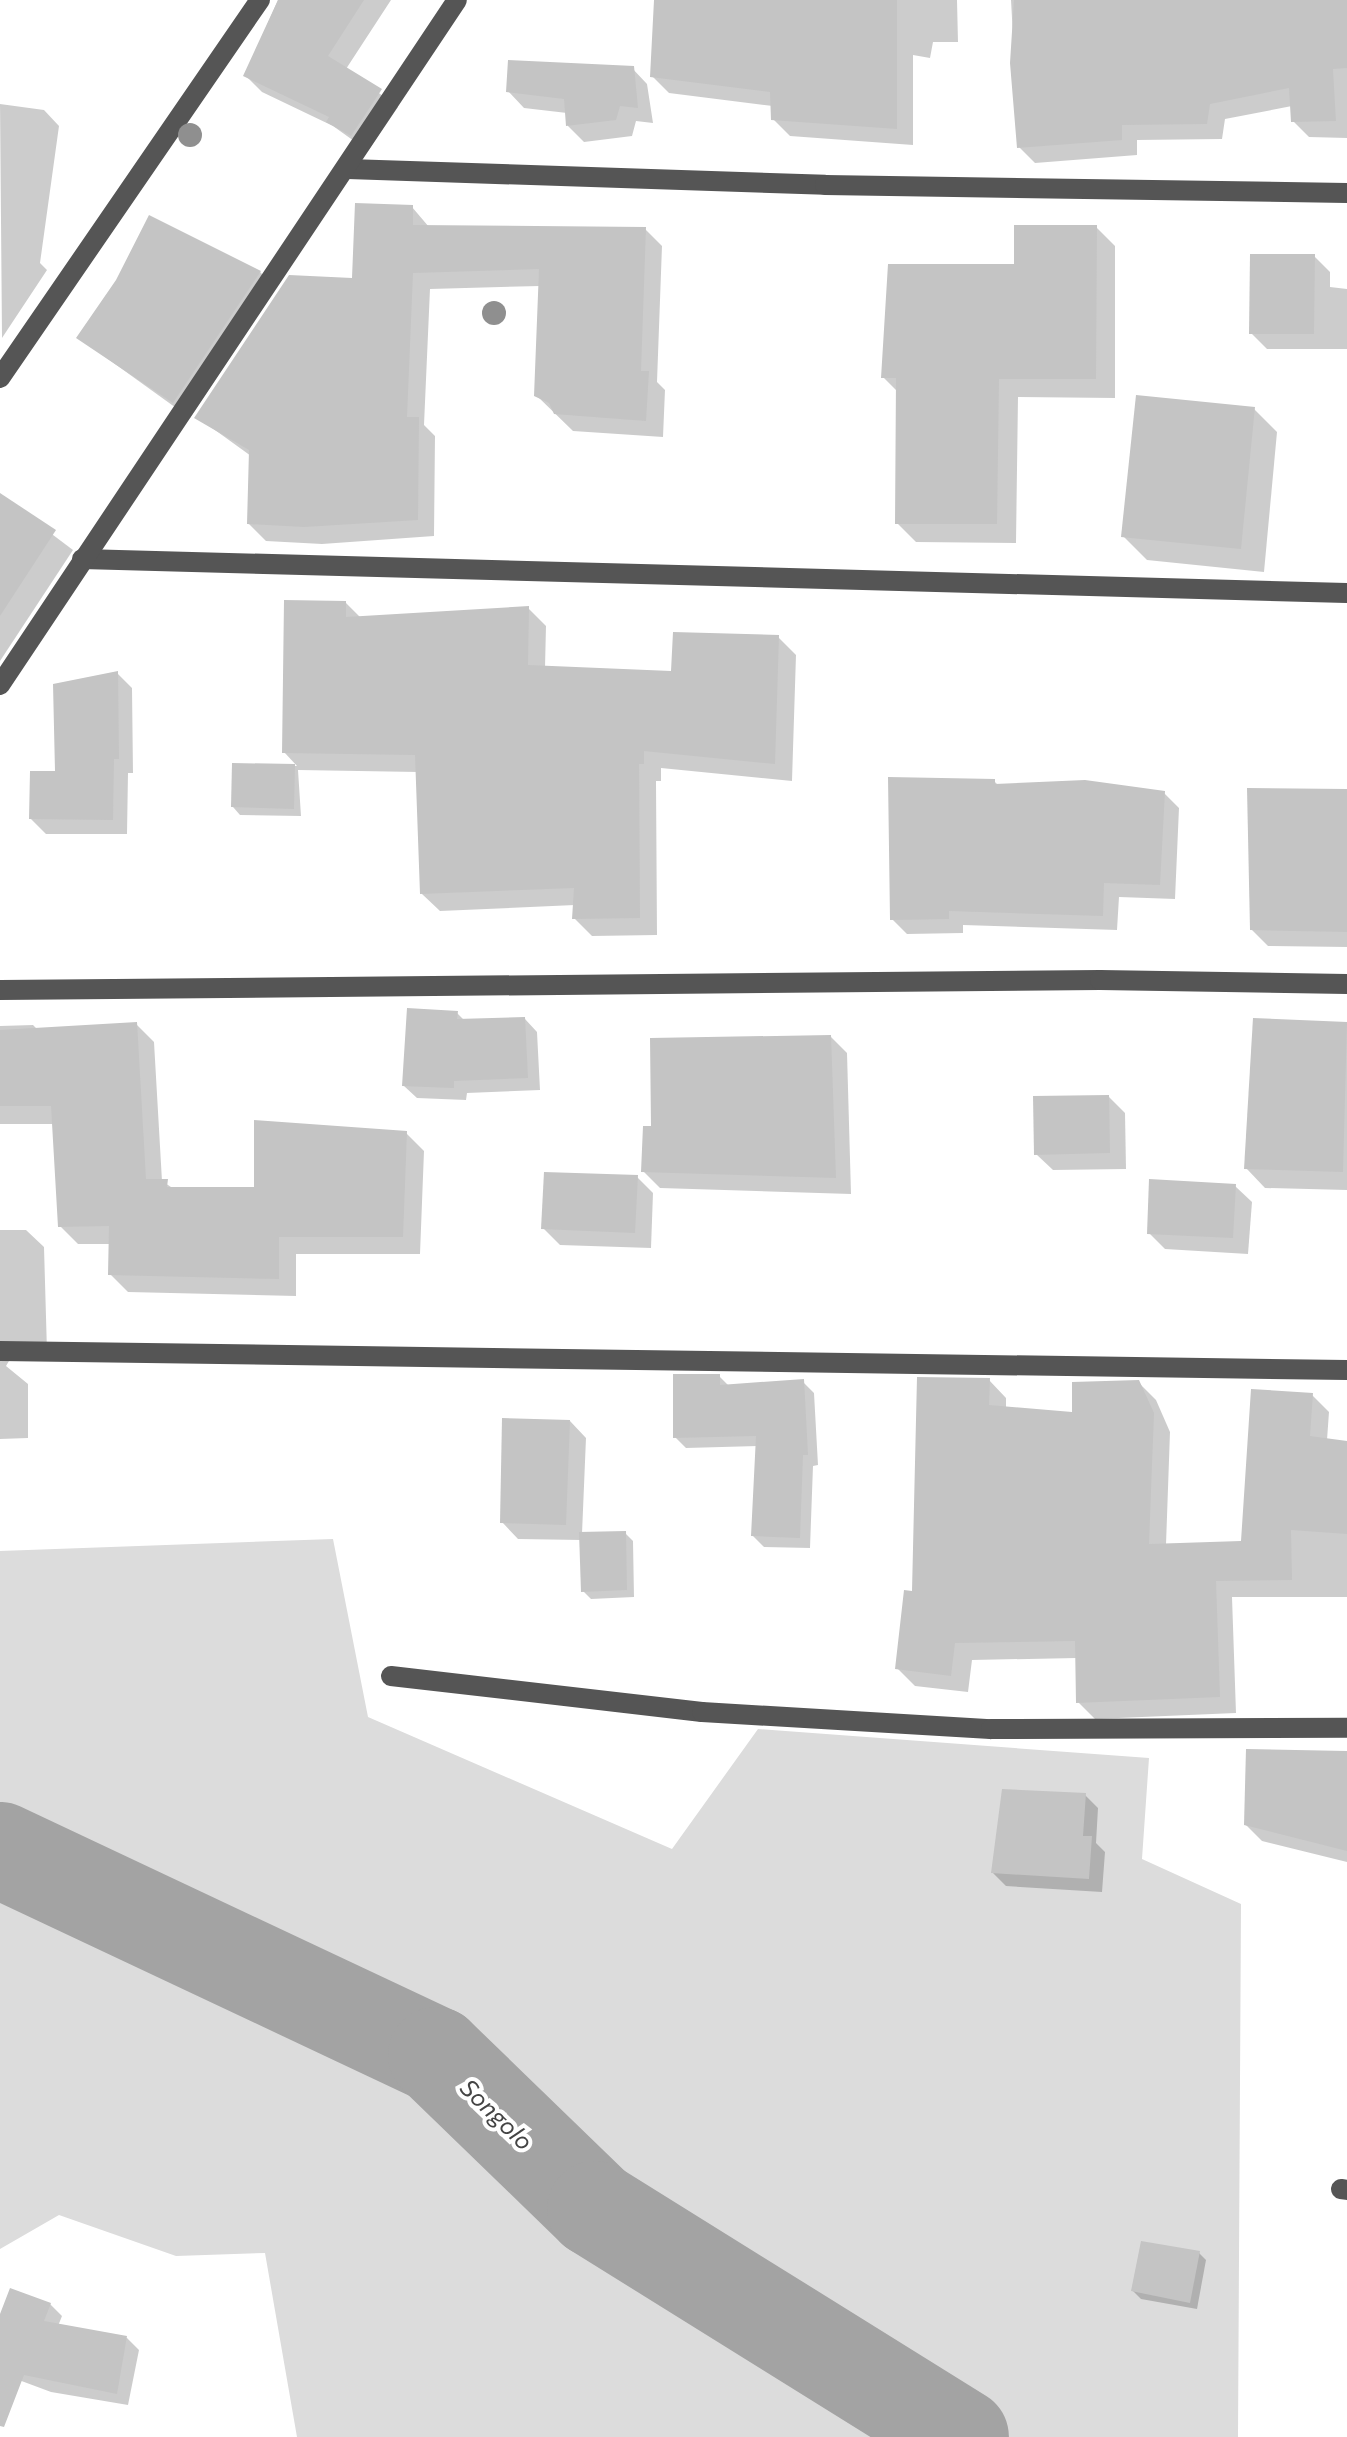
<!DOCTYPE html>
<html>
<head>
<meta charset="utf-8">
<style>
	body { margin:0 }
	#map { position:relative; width:1347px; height:2437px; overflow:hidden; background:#fff; font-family:Commissioner,sans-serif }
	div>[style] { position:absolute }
	.green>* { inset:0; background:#dcdcdc }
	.shadow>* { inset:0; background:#0003 }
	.river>* { height:96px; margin:-48px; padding:0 48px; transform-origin:48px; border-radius:48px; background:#a3a3a3 }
	.building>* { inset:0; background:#c4c4c4 }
	.minor>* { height:20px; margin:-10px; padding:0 10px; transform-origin:10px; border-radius:10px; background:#555 }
	.trees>* { width:24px; height:24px; margin:-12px; border-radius:50%; background:#8f8f8f }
	span { translate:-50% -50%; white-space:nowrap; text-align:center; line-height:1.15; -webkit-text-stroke:8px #fff; paint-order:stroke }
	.water-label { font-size:24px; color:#444; font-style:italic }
</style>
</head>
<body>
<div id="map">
	<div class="green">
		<div style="clip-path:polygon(333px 1539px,368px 1717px,672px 1849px,758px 1729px,1149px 1758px,1142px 1859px,1241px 1904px,1238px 2437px,297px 2437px,265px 2253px,176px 2256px,59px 2215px,0 2249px,0 1551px)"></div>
	</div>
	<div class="shadow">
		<div style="clip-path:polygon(278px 0,391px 0,346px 69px,398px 107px,368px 151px,333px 126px,262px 92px,245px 75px)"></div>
		<div style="clip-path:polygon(656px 0,957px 0,958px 42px,933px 42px,930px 58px,913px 55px,913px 145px,790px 136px,773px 119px,773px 106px,669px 93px,652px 76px)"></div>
		<div style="clip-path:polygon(1011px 0,1347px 0,1347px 138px,1309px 137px,1293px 121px,1292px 106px,1225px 119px,1222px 139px,1137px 140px,1137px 155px,1035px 163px,1019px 147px)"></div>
		<div style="clip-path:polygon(631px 67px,647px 84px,653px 123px,636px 121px,632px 136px,584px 142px,568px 126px,567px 113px,524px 108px,508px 91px)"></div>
		<div style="clip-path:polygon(0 104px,44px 110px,59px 126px,40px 263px,47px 270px,2px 338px)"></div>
		<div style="clip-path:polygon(412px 207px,429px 227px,645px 229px,662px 246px,657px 382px,665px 390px,663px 437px,573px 431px,536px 395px,540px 286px,430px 289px,424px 425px,435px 436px,434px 536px,322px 544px,266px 541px,249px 524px,251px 456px,197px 417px,354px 280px)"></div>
		<div style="clip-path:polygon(1096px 227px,1115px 246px,1115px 398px,1018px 397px,1016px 543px,916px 542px,897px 523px,898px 392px,883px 377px,1016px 266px)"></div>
		<div style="clip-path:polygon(1314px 256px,1330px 272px,1330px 287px,1347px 289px,1347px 349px,1267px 349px,1251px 333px)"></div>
		<div style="clip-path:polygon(260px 272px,276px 288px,190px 418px,79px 338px)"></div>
		<div style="clip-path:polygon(1254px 409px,1277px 432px,1264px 572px,1147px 560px,1123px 536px)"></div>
		<div style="clip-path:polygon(0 495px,73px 550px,0 661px)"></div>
		<div style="clip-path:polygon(346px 603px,361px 618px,528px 608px,546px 626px,545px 668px,673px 674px,778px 637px,796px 655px,792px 781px,661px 768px,661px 781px,656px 781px,657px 935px,592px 936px,574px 918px,575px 905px,440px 911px,422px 894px,418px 772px,298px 770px,301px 816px,240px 815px,233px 807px,234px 765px,297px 766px,284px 752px)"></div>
		<div style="clip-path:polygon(117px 673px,132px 688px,133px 773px,128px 773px,127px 834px,46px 834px,31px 819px)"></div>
		<div style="clip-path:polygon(994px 781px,999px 786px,1164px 793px,1179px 808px,1175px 899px,1119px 897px,1117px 930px,963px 925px,963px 933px,907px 934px,892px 919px)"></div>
		<div style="clip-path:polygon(1347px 791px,1347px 947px,1268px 946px,1252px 930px)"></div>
		<div style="clip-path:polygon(457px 1013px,465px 1021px,525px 1019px,537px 1032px,540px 1090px,467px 1093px,466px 1100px,417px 1098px,404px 1086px)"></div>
		<div style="clip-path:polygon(1255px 1020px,1347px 1024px,1347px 1190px,1265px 1188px,1246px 1168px)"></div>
		<div style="clip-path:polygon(136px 1024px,154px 1042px,162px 1181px,174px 1189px,256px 1189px,406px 1133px,424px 1151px,420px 1254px,296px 1254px,296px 1296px,128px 1292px,110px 1274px,111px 1244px,78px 1244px,60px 1226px,54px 1124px,0 1124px,0 1026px,33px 1025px,38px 1030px)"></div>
		<div style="clip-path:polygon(831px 1037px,847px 1053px,851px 1194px,660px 1188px,643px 1171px,653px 1128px)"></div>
		<div style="clip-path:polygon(1109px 1097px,1125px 1113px,1126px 1169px,1053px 1170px,1036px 1154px)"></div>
		<div style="clip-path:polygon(637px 1177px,653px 1193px,651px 1248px,560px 1245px,543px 1228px)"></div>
		<div style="clip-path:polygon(1235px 1186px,1252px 1202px,1248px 1254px,1165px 1249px,1149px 1233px)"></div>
		<div style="clip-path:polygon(0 1230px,26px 1230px,44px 1247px,47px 1351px,12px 1356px,6px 1366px,28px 1384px,28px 1438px,0 1439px)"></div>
		<div style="clip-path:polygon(719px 1376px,730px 1387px,803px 1382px,814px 1393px,818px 1465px,813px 1466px,810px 1548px,764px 1547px,753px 1536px,758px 1446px,686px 1448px,675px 1437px)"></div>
		<div style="clip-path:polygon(989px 1380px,1006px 1398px,1006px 1409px,1074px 1415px,1138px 1382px,1156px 1400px,1170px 1432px,1166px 1545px,1243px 1542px,1312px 1395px,1329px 1412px,1327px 1440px,1347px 1443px,1347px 1597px,1232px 1597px,1236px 1713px,1095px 1719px,1078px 1702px,1077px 1658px,972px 1660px,968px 1692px,915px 1686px,897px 1668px,914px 1593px)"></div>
		<div style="clip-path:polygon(570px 1421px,586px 1438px,582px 1534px,625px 1533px,633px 1541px,634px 1597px,591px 1599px,583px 1591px,581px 1540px,518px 1539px,502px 1522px)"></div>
		<div style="clip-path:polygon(1347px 1755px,1347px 1867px,1347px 1862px,1262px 1841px,1246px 1825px)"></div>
		<div style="clip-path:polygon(1085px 1795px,1098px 1808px,1096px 1843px,1105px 1852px,1102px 1892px,1006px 1886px,993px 1873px)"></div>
		<div style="clip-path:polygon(1199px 2253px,1206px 2260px,1197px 2309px,1141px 2299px,1133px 2291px)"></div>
		<div style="clip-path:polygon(50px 2304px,62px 2316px,58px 2326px,127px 2338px,139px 2350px,128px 2405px,51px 2392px,0 2373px,0 2321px)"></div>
	</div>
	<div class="river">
		<div style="left:0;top:1850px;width:482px;rotate:25.2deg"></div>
		<div style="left:436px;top:2055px;width:221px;rotate:44.1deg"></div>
		<div style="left:595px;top:2209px;width:431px;rotate:31.9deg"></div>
	</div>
	<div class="building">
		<div style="clip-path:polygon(278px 0,364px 0,328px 56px,382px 89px,351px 136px,326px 122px,329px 117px,243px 76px)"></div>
		<div style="clip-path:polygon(654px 0,897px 0,897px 129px,771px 120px,770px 92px,650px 77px)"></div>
		<div style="clip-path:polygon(1014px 0,1347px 0,1347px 68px,1333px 69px,1336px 121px,1291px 122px,1289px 88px,1210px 104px,1207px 124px,1122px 125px,1122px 140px,1017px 148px,1010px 63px)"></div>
		<div style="clip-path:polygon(508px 60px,634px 66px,638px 108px,620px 106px,616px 120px,566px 126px,564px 99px,506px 92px)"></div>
		<div style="clip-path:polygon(355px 203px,413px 205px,413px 225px,646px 227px,641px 371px,649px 371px,646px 421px,554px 414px,549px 403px,534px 396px,539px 269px,413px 273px,407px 417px,419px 417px,418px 520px,304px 527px,247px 524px,249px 450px,194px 418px,289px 275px,352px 278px)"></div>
		<div style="clip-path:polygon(149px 215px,261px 271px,173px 403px,76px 338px,116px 280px)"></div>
		<div style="clip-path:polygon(1014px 225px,1097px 225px,1096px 379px,999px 379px,997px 524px,895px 524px,896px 378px,881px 378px,888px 264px,1014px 264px)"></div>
		<div style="clip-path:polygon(1250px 254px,1315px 254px,1314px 334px,1249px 334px)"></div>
		<div style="clip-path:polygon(1136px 395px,1255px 407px,1241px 549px,1121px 537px)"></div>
		<div style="clip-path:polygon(0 493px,56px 530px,0 616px)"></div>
		<div style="clip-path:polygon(284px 600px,346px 601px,346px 617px,529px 606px,528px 665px,671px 671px,673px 632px,779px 635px,775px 764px,644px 751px,644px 764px,639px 764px,640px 918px,572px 919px,574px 888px,420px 894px,415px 755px,282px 753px)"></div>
		<div style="clip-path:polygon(118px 671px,119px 759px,114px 759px,113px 820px,29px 819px,30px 771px,55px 771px,53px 684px)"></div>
		<div style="clip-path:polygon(232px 763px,295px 764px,294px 809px,231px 807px)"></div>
		<div style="clip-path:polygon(888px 777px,995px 779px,995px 784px,1085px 780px,1165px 791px,1160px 885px,1104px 883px,1103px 916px,949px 911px,949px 919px,890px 920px)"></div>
		<div style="clip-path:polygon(1247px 788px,1347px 789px,1347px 932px,1250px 930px)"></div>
		<div style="clip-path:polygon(407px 1008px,458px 1011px,457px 1019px,525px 1017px,528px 1078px,454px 1081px,454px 1088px,402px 1086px)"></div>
		<div style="clip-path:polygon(1253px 1018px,1347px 1022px,1343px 1172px,1244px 1169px)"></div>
		<div style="clip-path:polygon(137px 1022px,146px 1179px,168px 1179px,167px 1187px,254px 1187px,254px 1120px,407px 1131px,403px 1237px,279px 1237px,279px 1279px,108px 1275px,109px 1226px,58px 1227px,51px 1106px,0 1106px,0 1030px)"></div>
		<div style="clip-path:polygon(831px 1035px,836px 1178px,641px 1172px,643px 1126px,651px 1126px,650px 1038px)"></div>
		<div style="clip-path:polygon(1109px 1095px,1110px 1153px,1034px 1155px,1033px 1096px)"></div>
		<div style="clip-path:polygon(544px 1172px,638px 1175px,635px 1233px,541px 1229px)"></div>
		<div style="clip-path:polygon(1149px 1179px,1236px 1184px,1233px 1238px,1147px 1234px)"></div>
		<div style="clip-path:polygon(673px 1374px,720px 1374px,720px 1385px,804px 1379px,808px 1455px,803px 1455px,800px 1538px,751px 1536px,756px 1436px,673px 1438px)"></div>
		<div style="clip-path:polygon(917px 1377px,990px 1378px,989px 1405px,1072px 1412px,1072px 1382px,1139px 1380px,1154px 1413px,1149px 1544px,1241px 1541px,1251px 1389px,1313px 1393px,1310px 1436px,1347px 1441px,1347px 1534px,1291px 1530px,1292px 1580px,1216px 1581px,1220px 1697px,1076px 1703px,1075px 1641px,955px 1643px,951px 1676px,895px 1669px,904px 1590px,912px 1591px)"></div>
		<div style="clip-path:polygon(502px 1418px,570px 1420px,566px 1525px,500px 1523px)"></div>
		<div style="clip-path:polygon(626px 1531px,627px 1590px,581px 1592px,579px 1532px)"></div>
		<div style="clip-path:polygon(1246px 1749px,1347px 1751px,1347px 1851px,1244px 1825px)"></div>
		<div style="clip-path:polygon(1002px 1789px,1086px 1793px,1083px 1836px,1092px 1836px,1089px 1879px,991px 1873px)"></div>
		<div style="clip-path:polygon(1141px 2241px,1200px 2251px,1190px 2303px,1131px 2291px)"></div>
		<div style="clip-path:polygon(10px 2288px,51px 2303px,44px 2321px,127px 2336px,117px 2394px,24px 2375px,4px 2427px,0 2426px,0 2314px)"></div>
	</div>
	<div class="minor">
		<div style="left:348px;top:169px;width:477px;rotate:1.9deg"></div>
		<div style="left:825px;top:185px;width:522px;rotate:0.88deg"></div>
		<div style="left:0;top:378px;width:459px;rotate:-55.5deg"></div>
		<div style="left:82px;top:559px;width:1265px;rotate:1.54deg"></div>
		<div style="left:0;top:685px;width:823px;rotate:-56.29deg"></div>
		<div style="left:0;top:990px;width:1100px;rotate:-0.52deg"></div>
		<div style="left:1100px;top:980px;width:247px;rotate:0.9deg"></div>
		<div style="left:0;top:1351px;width:1347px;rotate:0.81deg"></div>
		<div style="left:391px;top:1676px;width:313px;rotate:6.6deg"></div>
		<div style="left:702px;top:1712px;width:289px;rotate:3.4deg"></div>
		<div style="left:991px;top:1729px;width:356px;rotate:-0.2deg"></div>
		<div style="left:1341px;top:2189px;width:6px;rotate:9deg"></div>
	</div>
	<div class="trees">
		<div style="left:190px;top:135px"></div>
		<div style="left:494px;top:313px"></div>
	</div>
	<div class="water-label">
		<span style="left:497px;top:2114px;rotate:44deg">Songolo</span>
	</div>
</div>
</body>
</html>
